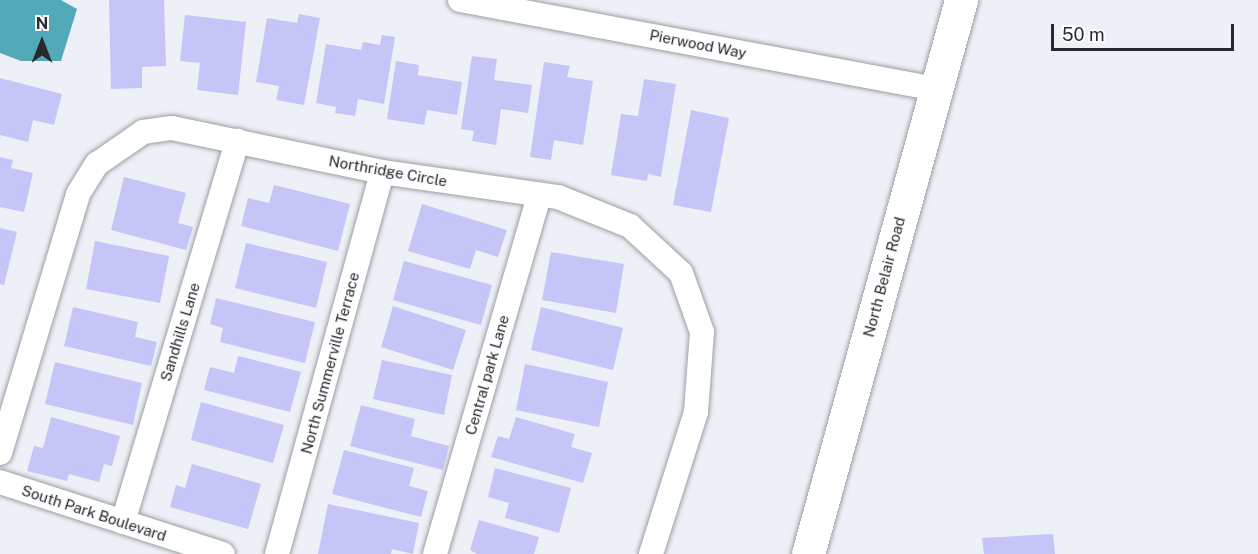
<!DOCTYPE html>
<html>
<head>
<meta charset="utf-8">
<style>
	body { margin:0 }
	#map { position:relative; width:1258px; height:554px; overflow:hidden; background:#edf0f6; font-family:"Public Sans",sans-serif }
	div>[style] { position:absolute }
	.water>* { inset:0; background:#52aab8 }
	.building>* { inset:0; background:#c5c5f7 }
	.roads { filter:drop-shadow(0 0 2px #9b9fa4) drop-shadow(0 0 2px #9b9fa4) }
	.street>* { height:24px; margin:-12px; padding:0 12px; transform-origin:12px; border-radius:12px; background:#fff }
	.secondary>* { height:33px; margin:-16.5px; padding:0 16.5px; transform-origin:16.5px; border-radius:16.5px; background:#fff }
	span { translate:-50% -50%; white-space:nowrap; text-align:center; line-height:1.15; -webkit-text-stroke:4.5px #fdfdff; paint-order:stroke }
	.street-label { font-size:15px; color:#27292b }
	.north { position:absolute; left:12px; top:12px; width:60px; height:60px; -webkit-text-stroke:4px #fdfdff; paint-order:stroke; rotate:0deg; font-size:16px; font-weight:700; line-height:24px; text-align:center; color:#27292b }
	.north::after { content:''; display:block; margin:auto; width:21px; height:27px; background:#27292b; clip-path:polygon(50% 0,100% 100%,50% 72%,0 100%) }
	.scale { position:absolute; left:1051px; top:24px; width:183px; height:27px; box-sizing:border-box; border:3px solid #27292b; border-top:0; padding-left:8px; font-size:18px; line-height:21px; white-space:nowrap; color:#27292b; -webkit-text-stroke:4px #fdfdff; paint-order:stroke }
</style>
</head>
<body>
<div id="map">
	<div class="water">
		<div style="clip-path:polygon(0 0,61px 0,77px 9px,61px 61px,21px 61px,0 53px)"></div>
	</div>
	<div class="building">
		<div style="clip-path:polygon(109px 0,164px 0,166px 66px,142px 67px,142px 88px,111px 89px)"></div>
		<div style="clip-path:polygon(299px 14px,320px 18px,304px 105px,276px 100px,279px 86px,256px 82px,267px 18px,297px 23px)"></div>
		<div style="clip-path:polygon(185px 15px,246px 22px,238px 95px,197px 90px,200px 63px,180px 61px)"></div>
		<div style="clip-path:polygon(382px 35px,395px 37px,384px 104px,358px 99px,355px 116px,335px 113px,336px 107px,316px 103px,326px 44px,361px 50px,363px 42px,380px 45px)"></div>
		<div style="clip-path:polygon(472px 56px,497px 59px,494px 80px,532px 85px,528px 113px,501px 109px,496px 145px,472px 141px,474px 131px,461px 129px)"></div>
		<div style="clip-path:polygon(396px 61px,419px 65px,418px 75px,462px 82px,457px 115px,427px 110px,424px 125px,387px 119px)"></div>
		<div style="clip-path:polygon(544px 62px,570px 66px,567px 77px,593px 81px,583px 145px,554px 140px,551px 160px,530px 157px)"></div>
		<div style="clip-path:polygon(0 78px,62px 94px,54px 125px,33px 120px,28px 142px,0 135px)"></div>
		<div style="clip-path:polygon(644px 79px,676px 84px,661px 177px,648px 174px,647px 181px,611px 175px,621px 114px,638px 116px)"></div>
		<div style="clip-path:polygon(691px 110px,729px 118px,711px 212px,673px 205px)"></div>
		<div style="clip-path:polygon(0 157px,13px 160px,11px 168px,33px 173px,24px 212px,0 207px)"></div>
		<div style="clip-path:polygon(124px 177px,186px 193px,178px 223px,193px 227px,186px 250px,111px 230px)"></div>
		<div style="clip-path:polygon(274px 185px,350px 204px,338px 251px,241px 226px,248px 198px,269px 203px)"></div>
		<div style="clip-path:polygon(422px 204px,507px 230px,498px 257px,476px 250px,470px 269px,408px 251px)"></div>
		<div style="clip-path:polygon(0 228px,17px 232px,4px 285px,0 284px)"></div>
		<div style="clip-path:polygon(95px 241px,169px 256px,160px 303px,86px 289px)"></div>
		<div style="clip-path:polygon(246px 243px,327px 262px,316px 308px,235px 288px)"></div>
		<div style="clip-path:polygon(551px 252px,624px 264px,616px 313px,542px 300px)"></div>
		<div style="clip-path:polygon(404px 261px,492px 285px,481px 325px,393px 300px)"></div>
		<div style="clip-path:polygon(216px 298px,315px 322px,305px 363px,220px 342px,223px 328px,210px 324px)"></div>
		<div style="clip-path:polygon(393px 306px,466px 330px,453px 370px,381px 347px)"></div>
		<div style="clip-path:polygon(73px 307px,138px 322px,135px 337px,157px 342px,151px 366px,64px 346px)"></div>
		<div style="clip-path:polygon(541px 307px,623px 328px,613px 370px,531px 350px)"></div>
		<div style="clip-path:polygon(238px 356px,301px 372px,290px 412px,204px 390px,210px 367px,234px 373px)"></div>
		<div style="clip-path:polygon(382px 360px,452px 375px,444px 415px,373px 399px)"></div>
		<div style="clip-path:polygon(55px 362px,142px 383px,133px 425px,45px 404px)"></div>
		<div style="clip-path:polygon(525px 364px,608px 382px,599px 427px,516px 410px)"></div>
		<div style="clip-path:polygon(201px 402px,284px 425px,273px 463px,191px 440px)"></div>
		<div style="clip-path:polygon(361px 405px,415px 419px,411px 436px,449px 446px,443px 470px,350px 446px)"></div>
		<div style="clip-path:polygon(51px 417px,120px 436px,112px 466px,104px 464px,99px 482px,69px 474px,67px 481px,27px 471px,34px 446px,43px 448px)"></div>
		<div style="clip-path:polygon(516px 417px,575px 434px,571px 447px,592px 453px,583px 483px,491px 457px,498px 436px,509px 439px)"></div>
		<div style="clip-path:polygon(344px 450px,414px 468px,409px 486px,428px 491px,421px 517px,332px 494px)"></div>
		<div style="clip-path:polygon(192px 464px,261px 484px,248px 529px,170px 507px,176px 485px,185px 488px)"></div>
		<div style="clip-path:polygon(495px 468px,571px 488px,559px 533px,505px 518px,509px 503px,488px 497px)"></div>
		<div style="clip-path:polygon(328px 504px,419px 523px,413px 554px,392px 549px,391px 554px,318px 554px)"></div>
		<div style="clip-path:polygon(479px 520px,539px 537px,534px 554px,477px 554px,470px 550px)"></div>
		<div style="clip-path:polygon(1053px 534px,1055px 554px,984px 554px,982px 538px)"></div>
	</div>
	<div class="roads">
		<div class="street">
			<div style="left:460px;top:0;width:483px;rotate:10.6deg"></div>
			<div style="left:0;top:453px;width:270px;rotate:-73.2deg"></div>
			<div style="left:78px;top:194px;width:36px;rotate:-58deg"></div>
			<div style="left:97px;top:164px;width:56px;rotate:-34.8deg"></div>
			<div style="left:143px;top:132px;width:29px;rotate:-8deg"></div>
			<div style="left:172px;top:128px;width:215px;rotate:11.8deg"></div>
			<div style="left:382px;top:172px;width:178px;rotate:8.1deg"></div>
			<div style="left:558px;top:197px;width:78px;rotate:21.9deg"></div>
			<div style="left:630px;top:226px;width:69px;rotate:42.7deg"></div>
			<div style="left:681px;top:273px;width:63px;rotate:70.4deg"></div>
			<div style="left:702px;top:332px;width:80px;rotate:94.3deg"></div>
			<div style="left:696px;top:412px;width:149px;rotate:107.6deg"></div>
			<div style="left:0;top:482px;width:234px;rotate:17.9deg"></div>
			<div style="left:123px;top:522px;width:398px;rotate:-73.3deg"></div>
			<div style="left:277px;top:554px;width:396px;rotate:-74.6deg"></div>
			<div style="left:435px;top:554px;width:374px;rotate:-73.8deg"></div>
		</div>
		<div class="secondary">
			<div style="left:808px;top:554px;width:575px;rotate:-74.56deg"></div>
		</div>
	</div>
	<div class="street-label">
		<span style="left:698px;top:44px;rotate:11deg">Pierwood Way</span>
		<span style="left:388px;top:171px;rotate:10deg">Northridge Circle</span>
		<span style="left:884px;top:277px;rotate:-75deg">North Belair Road</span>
		<span style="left:180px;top:332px;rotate:-73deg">Sandhills Lane</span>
		<span style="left:330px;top:363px;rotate:-75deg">North Summerville Terrace</span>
		<span style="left:487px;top:375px;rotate:-74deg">Central park Lane</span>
		<span style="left:94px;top:513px;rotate:18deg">South Park Boulevard</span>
	</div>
	<div class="north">N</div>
	<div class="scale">50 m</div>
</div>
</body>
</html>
